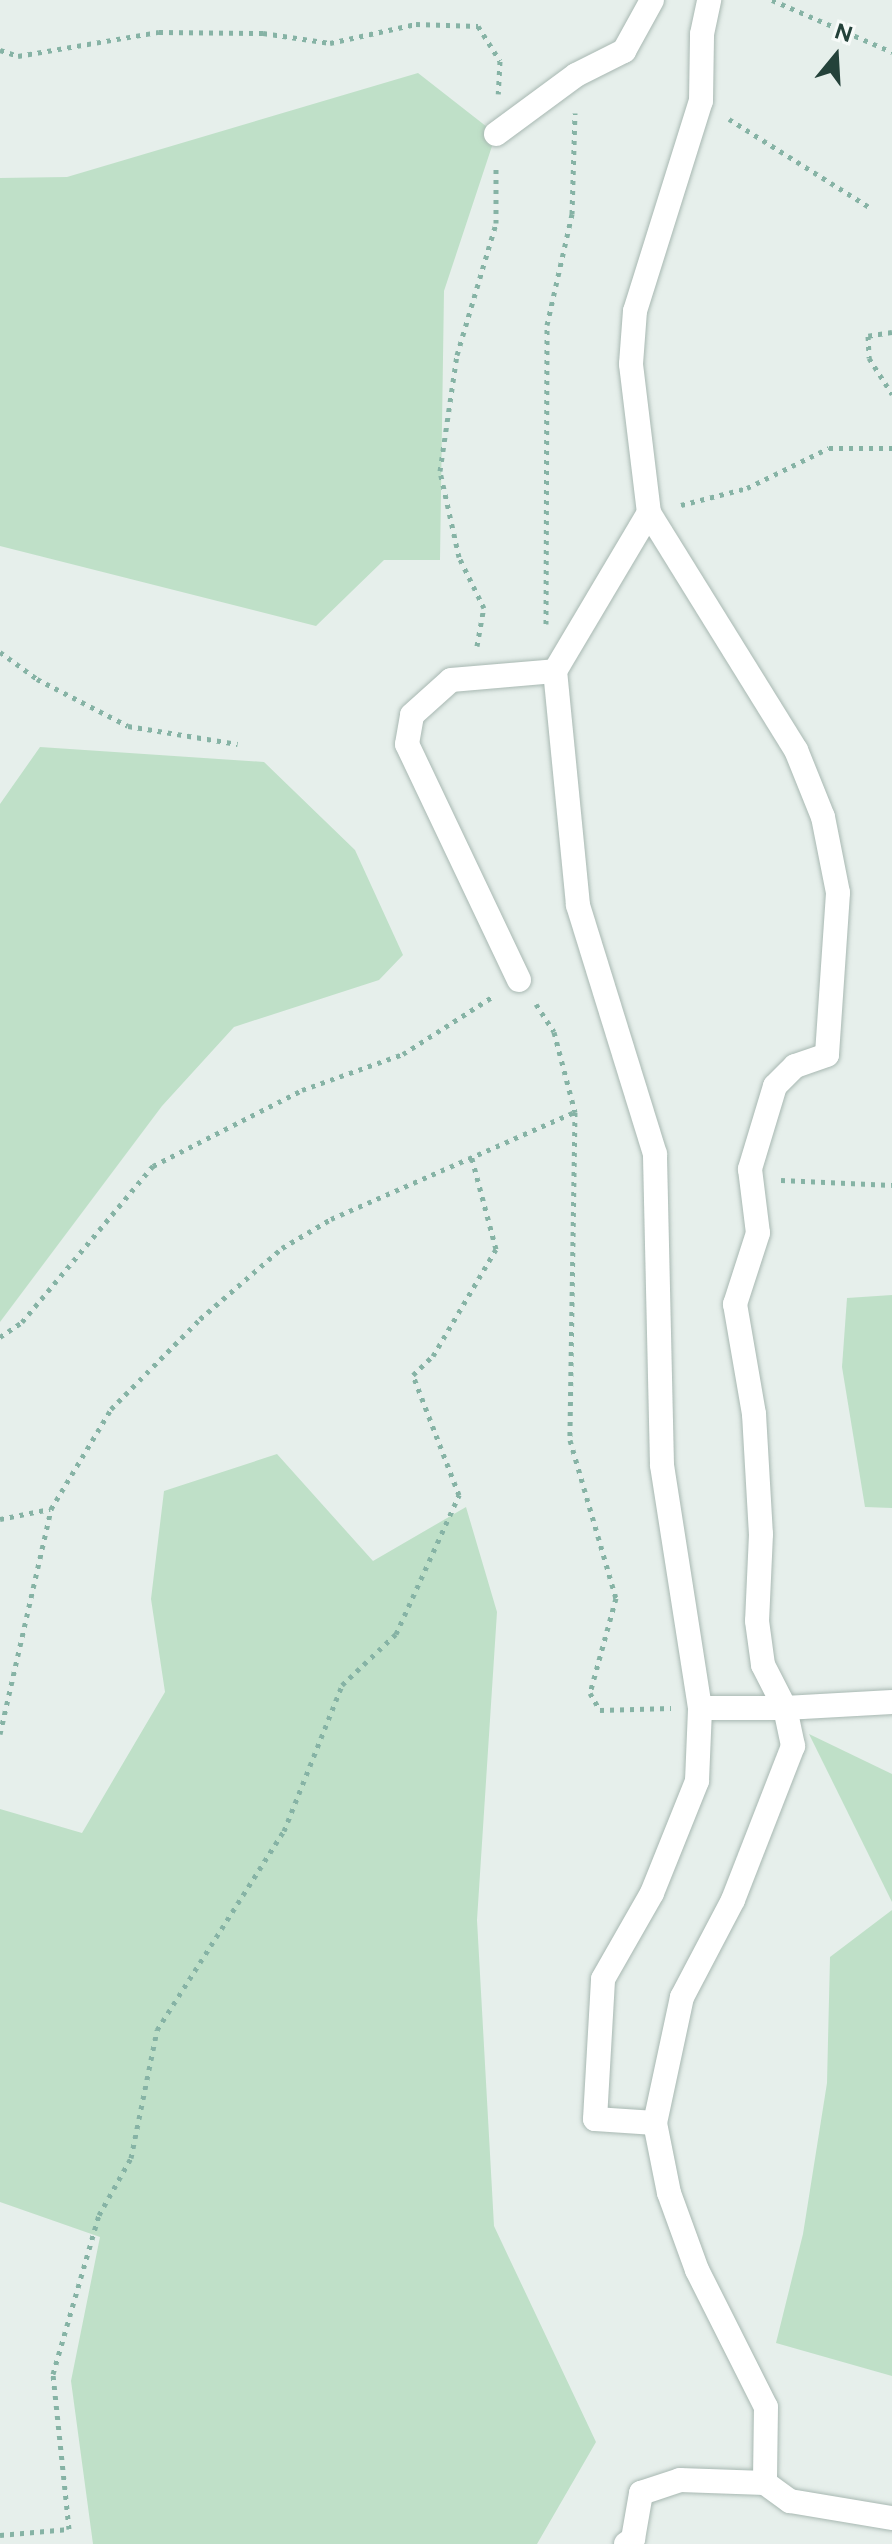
<!DOCTYPE html>
<html>
<head>
<meta charset="utf-8">
<style>
	body { margin:0 }
	#map { position:relative; width:892px; height:2544px; overflow:hidden; background:#e6efeb; font-family:Figtree,sans-serif }
	div>[style] { position:absolute }
	.green>* { inset:0; background:#bfe0c8 }
	.path>* { height:5px; margin-top:-2.5px; transform-origin:0; background:repeating-linear-gradient(90deg,#86b3a5 0 4px,transparent 0 10px) }
	.roads { filter:drop-shadow(0 0 2px #a8b8b2) drop-shadow(0 0 2px #a8b8b2) }
	.minor>* { height:24px; margin:-12px; padding:0 12px; transform-origin:12px; border-radius:12px; background:#fff }
	span { translate:-50% -50%; white-space:nowrap; text-align:center; line-height:1.15; -webkit-text-stroke:6px #f7fbf9; paint-order:stroke }
	.north { position:absolute; left:796px; top:16px; width:80px; height:80px; -webkit-text-stroke:6px #f7fbf9; paint-order:stroke; rotate:18deg; font-size:22px; font-weight:700; line-height:32px; text-align:center; color:#24423a }
	.north::after { content:''; display:block; margin:auto; width:28px; height:36px; background:#24423a; clip-path:polygon(50% 0,100% 100%,50% 72%,0 100%) }
</style>
</head>
<body>
<div id="map">
	<div class="green">
		<div style="clip-path:polygon(418px 73px,496px 134px,444px 291px,440px 560px,384px 560px,316px 626px,0 546px,0 178px,67px 177px)"></div>
		<div style="clip-path:polygon(40px 747px,264px 762px,355px 850px,403px 955px,379px 980px,234px 1027px,162px 1106px,0 1322px,0 804px)"></div>
		<div style="clip-path:polygon(892px 1295px,892px 1508px,865px 1507px,842px 1367px,847px 1298px)"></div>
		<div style="clip-path:polygon(277px 1454px,373px 1561px,466px 1507px,497px 1612px,477px 1920px,494px 2226px,596px 2442px,537px 2544px,93px 2544px,71px 2381px,100px 2237px,0 2202px,0 1809px,82px 1833px,165px 1692px,151px 1599px,164px 1491px)"></div>
		<div style="clip-path:polygon(809px 1734px,892px 1774px,892px 1902px)"></div>
		<div style="clip-path:polygon(892px 1910px,892px 2376px,776px 2343px,803px 2234px,827px 2083px,830px 1957px)"></div>
	</div>
	<div class="path">
		<div style="left:772px;top:0;width:131px;rotate:23.4deg"></div>
		<div style="left:0;top:50px;width:19px;rotate:18deg"></div>
		<div style="left:18px;top:56px;width:143px;rotate:-9.7deg"></div>
		<div style="left:159px;top:32px;width:104px;rotate:0.6deg"></div>
		<div style="left:263px;top:33px;width:68px;rotate:8.5deg"></div>
		<div style="left:330px;top:43px;width:88px;rotate:-12.5deg"></div>
		<div style="left:416px;top:24px;width:62px;rotate:1.8deg"></div>
		<div style="left:478px;top:26px;width:41px;rotate:57.8deg"></div>
		<div style="left:500px;top:61px;width:33px;rotate:93deg"></div>
		<div style="left:729px;top:119px;width:168px;rotate:32.1deg"></div>
		<div style="left:892px;top:332px;width:24px;rotate:171deg"></div>
		<div style="left:868px;top:336px;width:22px;rotate:87deg"></div>
		<div style="left:869px;top:358px;width:43px;rotate:57.4deg"></div>
		<div style="left:681px;top:505px;width:68px;rotate:-14.4deg"></div>
		<div style="left:747px;top:488px;width:91px;rotate:-26deg"></div>
		<div style="left:829px;top:448px;width:63px"></div>
		<div style="left:546px;top:624px;width:299px;rotate:-89.8deg"></div>
		<div style="left:547px;top:325px;width:114px;rotate:-77.3deg"></div>
		<div style="left:572px;top:214px;width:101px;rotate:-88.3deg"></div>
		<div style="left:477px;top:646px;width:39px;rotate:-80deg"></div>
		<div style="left:484px;top:608px;width:57px;rotate:-116.1deg"></div>
		<div style="left:459px;top:557px;width:88px;rotate:-102.5deg"></div>
		<div style="left:440px;top:471px;width:117px;rotate:-81.7deg"></div>
		<div style="left:457px;top:355px;width:138px;rotate:-73.5deg"></div>
		<div style="left:496px;top:223px;width:59px;rotate:-90deg"></div>
		<div style="left:0;top:652px;width:46px;rotate:36.1deg"></div>
		<div style="left:37px;top:679px;width:102px;rotate:27.3deg"></div>
		<div style="left:128px;top:726px;width:111px;rotate:9.3deg"></div>
		<div style="left:536px;top:1004px;width:33px;rotate:57deg"></div>
		<div style="left:554px;top:1032px;width:83px;rotate:75.3deg"></div>
		<div style="left:575px;top:1112px;width:328px;rotate:90.9deg"></div>
		<div style="left:570px;top:1440px;width:165px;rotate:73.8deg"></div>
		<div style="left:616px;top:1598px;width:98px;rotate:105.3deg"></div>
		<div style="left:590px;top:1693px;width:20px;rotate:60deg"></div>
		<div style="left:600px;top:1710px;width:71px;rotate:-1.6deg"></div>
		<div style="left:781px;top:1180px;width:111px;rotate:2.6deg"></div>
		<div style="left:0;top:1337px;width:27px;rotate:-34deg"></div>
		<div style="left:22px;top:1322px;width:204px;rotate:-50deg"></div>
		<div style="left:153px;top:1166px;width:167px;rotate:-27deg"></div>
		<div style="left:302px;top:1090px;width:107px;rotate:-19.6deg"></div>
		<div style="left:403px;top:1054px;width:106px;rotate:-32.6deg"></div>
		<div style="left:0;top:1519px;width:51px;rotate:-11.3deg"></div>
		<div style="left:0;top:1734px;width:231px;rotate:-77.2deg"></div>
		<div style="left:51px;top:1509px;width:117px;rotate:-59deg"></div>
		<div style="left:111px;top:1409px;width:127px;rotate:-45.3deg"></div>
		<div style="left:200px;top:1319px;width:108px;rotate:-40.9deg"></div>
		<div style="left:282px;top:1248px;width:57px;rotate:-30.6deg"></div>
		<div style="left:331px;top:1219px;width:266px;rotate:-23.7deg"></div>
		<div style="left:0;top:2535px;width:69px;rotate:-5deg"></div>
		<div style="left:69px;top:2529px;width:156px;rotate:-95.9deg"></div>
		<div style="left:53px;top:2374px;width:166px;rotate:-73.9deg"></div>
		<div style="left:99px;top:2215px;width:65px;rotate:-60.7deg"></div>
		<div style="left:131px;top:2158px;width:131px;rotate:-78.5deg"></div>
		<div style="left:157px;top:2030px;width:236px;rotate:-57.5deg"></div>
		<div style="left:284px;top:1831px;width:157px;rotate:-68.3deg"></div>
		<div style="left:342px;top:1685px;width:74px;rotate:-43.4deg"></div>
		<div style="left:396px;top:1634px;width:153px;rotate:-65.6deg"></div>
		<div style="left:459px;top:1495px;width:129px;rotate:-111deg"></div>
		<div style="left:413px;top:1375px;width:28px;rotate:-44deg"></div>
		<div style="left:433px;top:1356px;width:124px;rotate:-59.5deg"></div>
		<div style="left:496px;top:1249px;width:97px;rotate:-104.9deg"></div>
	</div>
	<div class="roads">
		<div class="minor">
			<div style="left:496px;top:134px;width:99px;rotate:-36.4deg"></div>
			<div style="left:576px;top:75px;width:54px;rotate:-26.6deg"></div>
			<div style="left:624px;top:51px;width:58px;rotate:-61.2deg"></div>
			<div style="left:649px;top:513px;width:279px;rotate:58.2deg"></div>
			<div style="left:796px;top:750px;width:72px;rotate:68.1deg"></div>
			<div style="left:823px;top:817px;width:77px;rotate:78.8deg"></div>
			<div style="left:838px;top:893px;width:162px;rotate:93.9deg"></div>
			<div style="left:827px;top:1055px;width:34px;rotate:161deg"></div>
			<div style="left:795px;top:1066px;width:28px;rotate:135deg"></div>
			<div style="left:775px;top:1086px;width:87px;rotate:106.8deg"></div>
			<div style="left:750px;top:1169px;width:64px;rotate:82.9deg"></div>
			<div style="left:758px;top:1233px;width:75px;rotate:107.9deg"></div>
			<div style="left:735px;top:1304px;width:112px;rotate:80.2deg"></div>
			<div style="left:754px;top:1414px;width:120px;rotate:86.7deg"></div>
			<div style="left:761px;top:1534px;width:87px;rotate:92.6deg"></div>
			<div style="left:757px;top:1621px;width:44px;rotate:82.2deg"></div>
			<div style="left:763px;top:1665px;width:48px;rotate:62.9deg"></div>
			<div style="left:785px;top:1708px;width:107px;rotate:-3.2deg"></div>
			<div style="left:519px;top:980px;width:261px;rotate:-115.4deg"></div>
			<div style="left:407px;top:744px;width:29px;rotate:-80deg"></div>
			<div style="left:412px;top:715px;width:52px;rotate:-41.9deg"></div>
			<div style="left:451px;top:680px;width:104px;rotate:-4.9deg"></div>
			<div style="left:700px;top:1708px;width:85px"></div>
			<div style="left:785px;top:1708px;width:39px;rotate:78deg"></div>
			<div style="left:793px;top:1746px;width:165px;rotate:111.3deg"></div>
			<div style="left:733px;top:1900px;width:110px;rotate:117.7deg"></div>
			<div style="left:682px;top:1997px;width:129px;rotate:102.1deg"></div>
			<div style="left:655px;top:2123px;width:71px;rotate:78.7deg"></div>
			<div style="left:669px;top:2193px;width:82px;rotate:70deg"></div>
			<div style="left:697px;top:2270px;width:153px;rotate:63.3deg"></div>
			<div style="left:766px;top:2407px;width:76px;rotate:90.8deg"></div>
			<div style="left:655px;top:2123px;width:60px;rotate:-176.2deg"></div>
			<div style="left:595px;top:2119px;width:140px;rotate:-86.7deg"></div>
			<div style="left:603px;top:1979px;width:99px;rotate:-60.3deg"></div>
			<div style="left:652px;top:1893px;width:121px;rotate:-68.1deg"></div>
			<div style="left:697px;top:1781px;width:73px;rotate:-87.6deg"></div>
			<div style="left:700px;top:1708px;width:246px;rotate:-98.9deg"></div>
			<div style="left:662px;top:1465px;width:311px;rotate:-91.3deg"></div>
			<div style="left:655px;top:1154px;width:261px;rotate:-107.2deg"></div>
			<div style="left:578px;top:905px;width:235px;rotate:-95.6deg"></div>
			<div style="left:555px;top:671px;width:184px;rotate:-59.3deg"></div>
			<div style="left:649px;top:513px;width:150px;rotate:-96.9deg"></div>
			<div style="left:631px;top:364px;width:53px;rotate:-85.7deg"></div>
			<div style="left:635px;top:311px;width:220px;rotate:-72.6deg"></div>
			<div style="left:701px;top:101px;width:67px;rotate:-89.1deg"></div>
			<div style="left:702px;top:34px;width:35px;rotate:-78deg"></div>
			<div style="left:626px;top:2544px;width:9px;rotate:-36deg"></div>
			<div style="left:633px;top:2539px;width:47px;rotate:-80.1deg"></div>
			<div style="left:641px;top:2493px;width:41px;rotate:-18.4deg"></div>
			<div style="left:680px;top:2480px;width:85px;rotate:2deg"></div>
			<div style="left:765px;top:2483px;width:31px;rotate:36deg"></div>
			<div style="left:790px;top:2501px;width:103px;rotate:9.5deg"></div>
		</div>
	</div>
	<div class="north">N</div>
</div>
</body>
</html>
